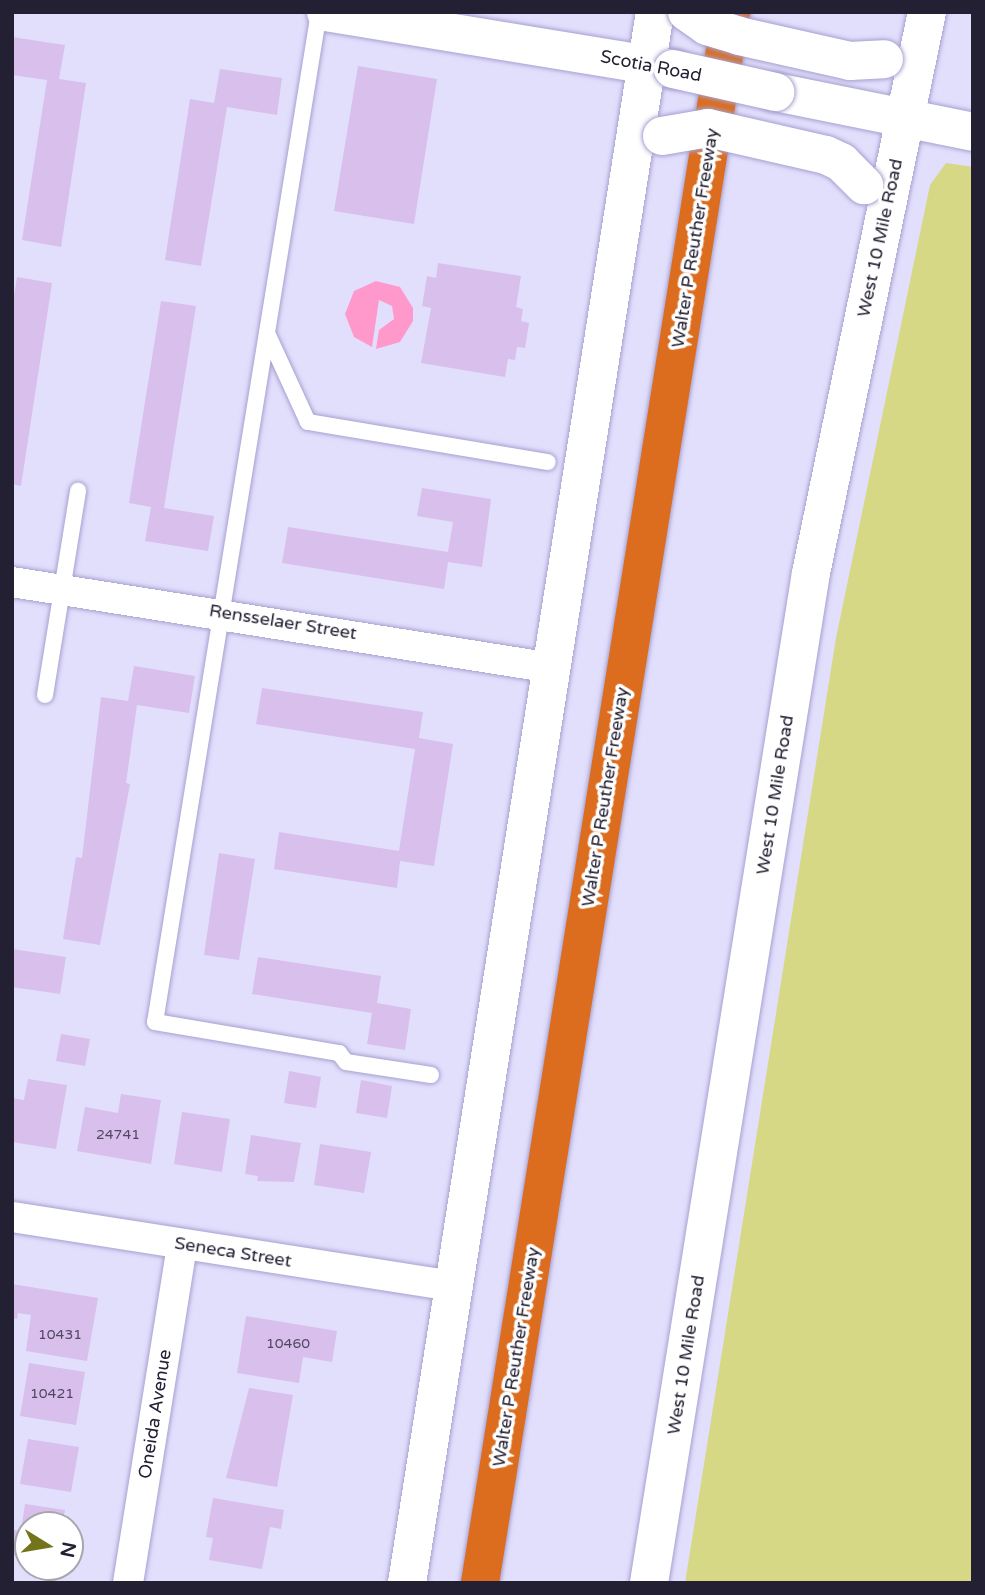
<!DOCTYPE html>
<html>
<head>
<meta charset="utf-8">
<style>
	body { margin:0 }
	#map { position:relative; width:985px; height:1595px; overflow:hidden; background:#e2dffd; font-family:"Varela Round",sans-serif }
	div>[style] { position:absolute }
	.green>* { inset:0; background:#d6d885 }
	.water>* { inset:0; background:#ff99cb }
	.building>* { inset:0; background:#d8bfec }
	.roads { filter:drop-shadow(0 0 2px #a6a1d0) drop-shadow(0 0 2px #a6a1d0) }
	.service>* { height:16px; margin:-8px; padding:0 8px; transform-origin:8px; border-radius:8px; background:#fff }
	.minor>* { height:30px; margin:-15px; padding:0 15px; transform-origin:15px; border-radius:15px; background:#fff }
	.tertiary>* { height:38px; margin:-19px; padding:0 19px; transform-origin:19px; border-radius:19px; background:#fff }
	.secondary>* { height:38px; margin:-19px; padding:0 19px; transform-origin:19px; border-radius:19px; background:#fff }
	.motorway>* { height:38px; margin:-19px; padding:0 19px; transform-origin:19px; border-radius:19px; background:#dc6d1f }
	.bridges { filter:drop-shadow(0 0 2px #a6a1d0) drop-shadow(0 0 2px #a6a1d0) }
	.tertiary-bridge>* { height:38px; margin:-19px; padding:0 19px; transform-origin:19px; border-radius:19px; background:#fff }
	.secondary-bridge>* { height:38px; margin:-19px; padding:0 19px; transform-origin:19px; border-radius:19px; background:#fff }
	span { translate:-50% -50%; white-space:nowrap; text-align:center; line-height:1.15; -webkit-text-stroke:7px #fff; paint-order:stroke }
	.number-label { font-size:14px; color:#504861 }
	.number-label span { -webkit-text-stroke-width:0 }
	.street-label { font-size:18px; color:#232033 }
	.frame { position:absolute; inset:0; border:14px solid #232033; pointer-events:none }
	.north { position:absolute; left:14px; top:1511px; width:70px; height:70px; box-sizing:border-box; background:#fff; border:2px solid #a7a6ad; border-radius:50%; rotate:101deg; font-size:19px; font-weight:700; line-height:28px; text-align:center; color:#232033 }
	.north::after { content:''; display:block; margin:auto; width:24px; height:32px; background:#74741a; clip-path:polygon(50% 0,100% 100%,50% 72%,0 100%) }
</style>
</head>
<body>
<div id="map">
	<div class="green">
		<div style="clip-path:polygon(946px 163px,973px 167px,973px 1583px,685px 1583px,836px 638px,930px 185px)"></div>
	</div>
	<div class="water">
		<div style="clip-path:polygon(376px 281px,400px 287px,413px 308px,413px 321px,400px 342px,376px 349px,379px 330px,394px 319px,392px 306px,379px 300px,372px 347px,354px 337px,345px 314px,354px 291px)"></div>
	</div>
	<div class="building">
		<div style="clip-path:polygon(12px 37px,65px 45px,59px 79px,86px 83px,61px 247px,22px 240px,47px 80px,12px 75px)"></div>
		<div style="clip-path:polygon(358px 66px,437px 79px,414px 224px,334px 211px)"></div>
		<div style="clip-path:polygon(220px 69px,282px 78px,277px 115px,227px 107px,201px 266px,165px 260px,190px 99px,214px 103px)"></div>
		<div style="clip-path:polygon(438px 263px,521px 276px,516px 307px,523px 309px,521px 321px,529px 323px,525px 348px,517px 347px,515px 360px,508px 359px,505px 377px,421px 363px,431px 308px,422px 306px,427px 276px,436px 278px)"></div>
		<div style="clip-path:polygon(17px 277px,52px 283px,21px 486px,12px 484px,12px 309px)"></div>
		<div style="clip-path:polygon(161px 301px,196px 306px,164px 508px,214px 516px,208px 551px,145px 541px,151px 507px,129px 503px)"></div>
		<div style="clip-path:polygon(422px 488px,491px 499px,482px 567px,448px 562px,444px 589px,282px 563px,288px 527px,448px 552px,453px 522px,417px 516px)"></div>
		<div style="clip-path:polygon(134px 666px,195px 676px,189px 713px,137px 705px,126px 783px,130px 784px,100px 945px,63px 939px,76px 857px,82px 858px,101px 697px,128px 701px)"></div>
		<div style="clip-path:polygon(262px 688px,423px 712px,419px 738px,453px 744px,434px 866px,400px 861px,397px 888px,274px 869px,279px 832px,399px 851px,415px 749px,256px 724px)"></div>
		<div style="clip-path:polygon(219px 853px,255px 859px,239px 960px,204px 955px)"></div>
		<div style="clip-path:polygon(12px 949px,66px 957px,60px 994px,12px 987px)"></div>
		<div style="clip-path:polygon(258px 957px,381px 976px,377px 1003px,411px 1009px,405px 1050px,367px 1044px,372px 1013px,252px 994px)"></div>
		<div style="clip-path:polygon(61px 1034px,90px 1039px,85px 1066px,56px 1061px)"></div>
		<div style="clip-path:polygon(289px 1071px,321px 1077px,316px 1108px,284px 1103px)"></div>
		<div style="clip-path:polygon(28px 1079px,67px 1085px,56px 1149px,12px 1142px,12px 1098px,24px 1100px)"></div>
		<div style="clip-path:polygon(361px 1080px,392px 1086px,387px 1118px,356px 1113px)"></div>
		<div style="clip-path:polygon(121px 1094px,161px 1100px,151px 1164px,77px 1151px,85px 1107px,118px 1113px)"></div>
		<div style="clip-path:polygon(182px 1112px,230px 1119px,222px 1172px,174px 1164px)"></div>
		<div style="clip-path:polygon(251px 1135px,301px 1143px,294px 1182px,257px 1181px,258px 1176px,245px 1174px)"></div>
		<div style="clip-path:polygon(320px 1144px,371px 1152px,364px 1193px,314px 1185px)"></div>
		<div style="clip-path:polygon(12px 1284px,98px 1298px,87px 1361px,26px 1351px,31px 1315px,18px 1313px,17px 1319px,12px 1318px)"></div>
		<div style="clip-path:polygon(246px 1316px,337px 1331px,332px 1362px,303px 1357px,299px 1383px,237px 1373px)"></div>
		<div style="clip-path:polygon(29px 1363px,85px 1372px,76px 1425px,20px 1416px)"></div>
		<div style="clip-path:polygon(249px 1388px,293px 1395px,277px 1487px,226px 1478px)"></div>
		<div style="clip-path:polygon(28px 1439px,79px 1447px,71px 1492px,20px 1484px)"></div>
		<div style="clip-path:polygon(213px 1498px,284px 1510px,281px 1529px,270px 1527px,262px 1569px,209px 1560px,213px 1538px,206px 1537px)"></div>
		<div style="clip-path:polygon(25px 1504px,65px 1510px,62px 1525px,28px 1525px,28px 1558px,12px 1555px,12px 1530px,21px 1531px)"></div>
	</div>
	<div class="roads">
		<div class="service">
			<div style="left:319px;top:12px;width:1023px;rotate:99.22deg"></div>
			<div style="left:155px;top:1022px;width:187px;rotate:9.6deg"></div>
			<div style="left:339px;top:1053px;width:11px;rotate:52deg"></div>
			<div style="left:346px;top:1062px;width:86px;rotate:8.7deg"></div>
			<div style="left:267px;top:333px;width:98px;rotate:65.3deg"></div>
			<div style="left:308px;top:422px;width:243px;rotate:9.5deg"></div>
			<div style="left:45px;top:695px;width:207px;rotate:-80.8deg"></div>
		</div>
		<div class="minor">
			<div style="left:12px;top:582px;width:547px;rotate:9.05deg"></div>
			<div style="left:12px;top:1217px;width:448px;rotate:8.9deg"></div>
			<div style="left:128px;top:1583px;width:342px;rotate:-80.9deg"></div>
		</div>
		<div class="tertiary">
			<div style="left:326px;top:12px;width:352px;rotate:9.3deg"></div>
			<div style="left:775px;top:92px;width:202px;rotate:11.4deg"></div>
		</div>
		<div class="secondary">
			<div style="left:407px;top:1583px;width:1590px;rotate:-81.03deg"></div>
			<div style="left:649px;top:1583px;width:1023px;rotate:-80.89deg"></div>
			<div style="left:811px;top:573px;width:573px;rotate:-78.32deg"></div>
		</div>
		<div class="motorway">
			<div style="left:480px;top:1583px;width:1591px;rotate:-80.92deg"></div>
		</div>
	</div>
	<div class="bridges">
		<div class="tertiary-bridge">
			<div style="left:673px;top:69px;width:105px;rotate:12.7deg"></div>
		</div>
		<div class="secondary-bridge">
			<div style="left:687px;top:12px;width:24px;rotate:35deg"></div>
			<div style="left:707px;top:26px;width:34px;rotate:17deg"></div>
			<div style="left:739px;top:36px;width:114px;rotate:12.7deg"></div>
			<div style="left:850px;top:61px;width:34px;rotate:-3deg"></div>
			<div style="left:662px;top:136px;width:47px;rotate:-9.9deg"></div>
			<div style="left:708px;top:128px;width:121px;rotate:12.9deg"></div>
			<div style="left:826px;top:155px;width:17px;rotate:25deg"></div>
			<div style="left:841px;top:162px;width:33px;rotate:45deg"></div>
		</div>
	</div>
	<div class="number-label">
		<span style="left:118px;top:1135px">24741</span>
		<span style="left:60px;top:1335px">10431</span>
		<span style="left:288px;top:1344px">10460</span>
		<span style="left:52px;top:1394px">10421</span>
	</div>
	<div class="street-label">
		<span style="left:651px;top:66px;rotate:11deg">Scotia Road</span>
		<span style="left:695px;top:238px;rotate:-81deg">Walter P Reuther Freeway</span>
		<span style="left:880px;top:238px;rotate:-78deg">West 10 Mile Road</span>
		<span style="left:283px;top:622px;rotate:9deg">Rensselaer Street</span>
		<span style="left:775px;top:795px;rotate:-81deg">West 10 Mile Road</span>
		<span style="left:605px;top:797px;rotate:-81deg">Walter P Reuther Freeway</span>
		<span style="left:233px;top:1252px;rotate:9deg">Seneca Street</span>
		<span style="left:686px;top:1355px;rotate:-81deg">West 10 Mile Road</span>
		<span style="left:516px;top:1357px;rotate:-81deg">Walter P Reuther Freeway</span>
		<span style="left:155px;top:1414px;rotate:-81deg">Oneida Avenue</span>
	</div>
	<div class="frame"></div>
	<div class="north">N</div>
</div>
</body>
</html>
